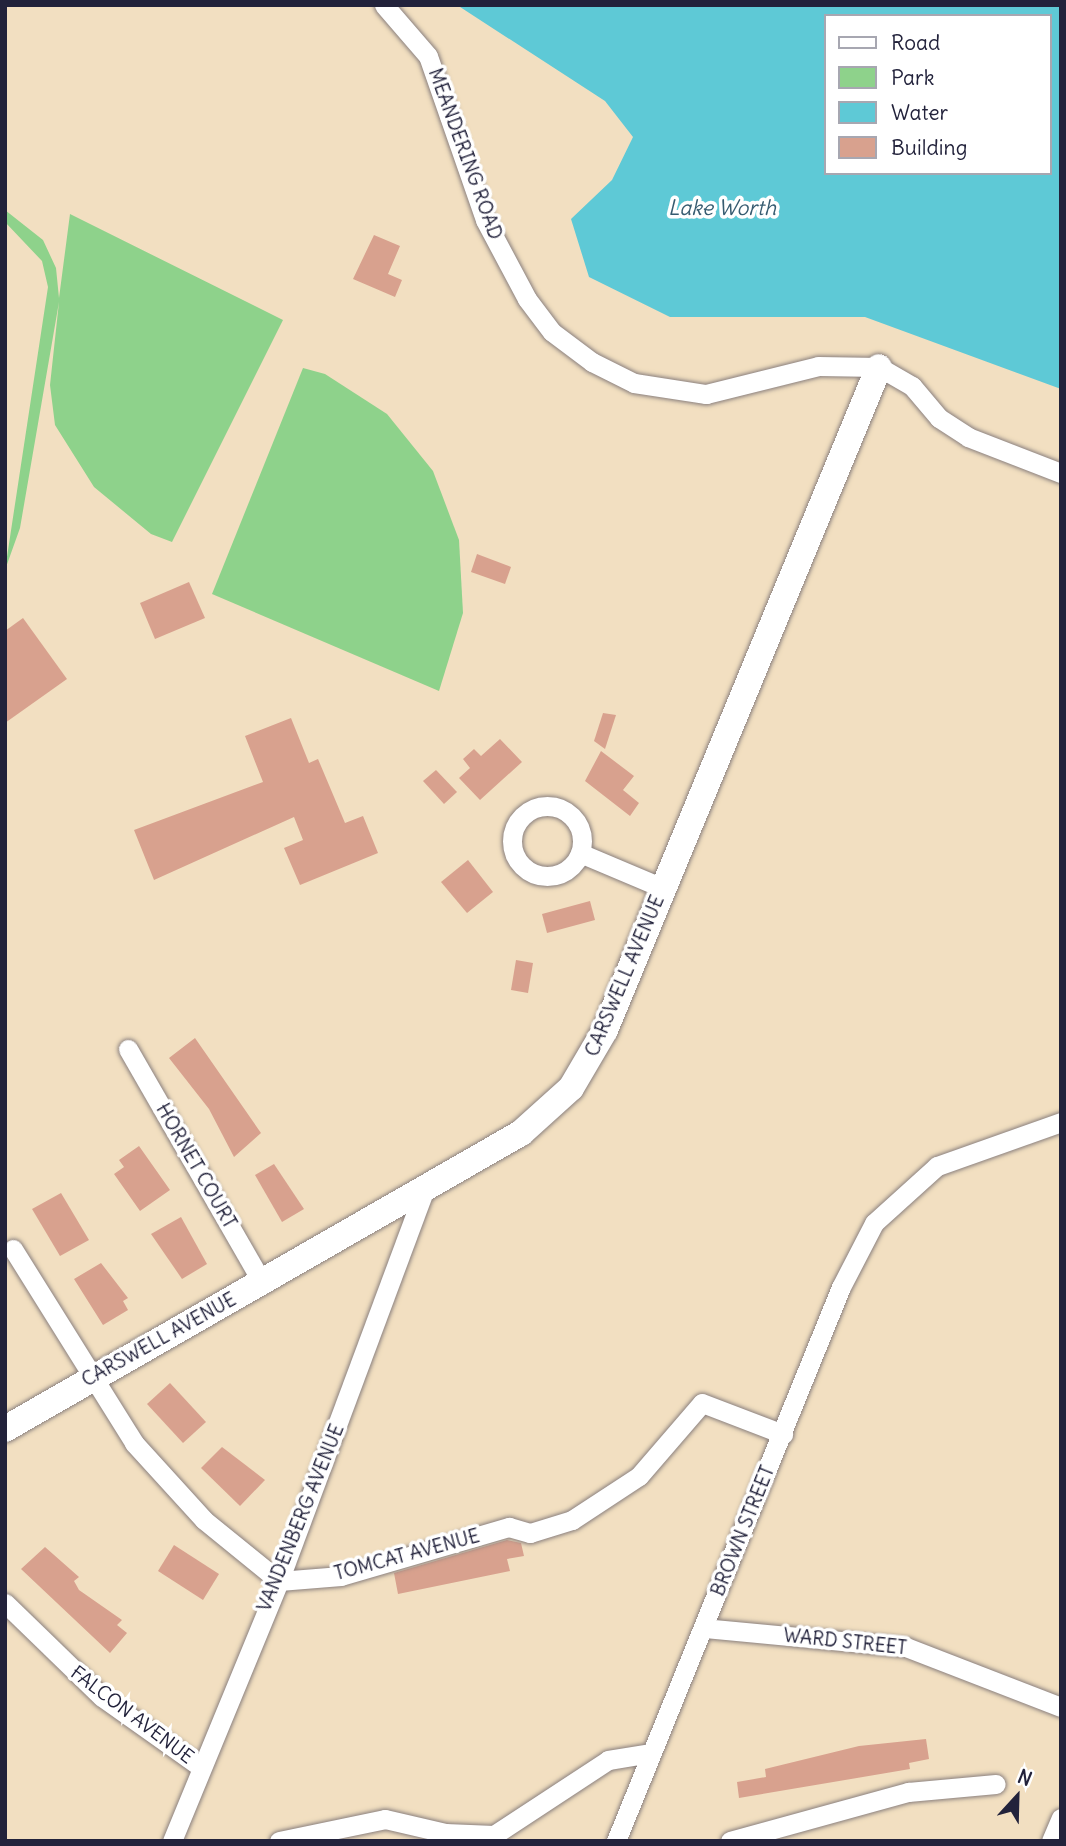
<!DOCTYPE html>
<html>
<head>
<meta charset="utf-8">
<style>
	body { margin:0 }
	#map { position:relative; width:1066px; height:1846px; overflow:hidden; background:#f2dfc1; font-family:Delius,sans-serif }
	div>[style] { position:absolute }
	.green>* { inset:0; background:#8ed28b }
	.water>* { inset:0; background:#5ec9d6 }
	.building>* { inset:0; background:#d8a18e }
	.roads { filter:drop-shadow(0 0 2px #8a807e) drop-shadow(0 0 2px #8a807e) }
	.street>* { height:19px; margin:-9.5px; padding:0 9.5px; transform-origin:9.5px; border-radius:9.5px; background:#fff }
	.street>.ring { margin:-9.5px; padding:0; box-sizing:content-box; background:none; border:19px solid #fff; border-radius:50% }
	.secondary>* { height:26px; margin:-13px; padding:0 13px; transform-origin:13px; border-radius:13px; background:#fff }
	span { translate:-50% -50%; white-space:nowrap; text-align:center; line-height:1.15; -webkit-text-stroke:7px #fff; paint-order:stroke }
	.street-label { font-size:19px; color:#22223b }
	.water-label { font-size:21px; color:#375c71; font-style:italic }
	.frame { position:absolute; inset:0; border:7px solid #22223b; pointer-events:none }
	.legend { position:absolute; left:824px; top:14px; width:228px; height:161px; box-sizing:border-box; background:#fff; border:2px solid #a7a7b1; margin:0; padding:9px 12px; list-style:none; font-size:21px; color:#22223b }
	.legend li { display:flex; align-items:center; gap:14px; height:35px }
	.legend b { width:35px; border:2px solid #a7a7b1 }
	.north { position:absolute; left:982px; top:1762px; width:70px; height:70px; -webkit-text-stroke:5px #fff; paint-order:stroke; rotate:22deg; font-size:19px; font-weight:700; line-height:28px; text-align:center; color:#22223b }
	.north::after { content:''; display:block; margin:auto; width:24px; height:32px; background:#22223b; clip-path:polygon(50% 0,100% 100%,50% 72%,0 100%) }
</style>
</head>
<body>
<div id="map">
	<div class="green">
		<div style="clip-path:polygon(5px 210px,43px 240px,56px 268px,59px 298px,70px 214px,283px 320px,172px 542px,151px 534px,94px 487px,55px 425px,50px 385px,59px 302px,20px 528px,5px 570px,48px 287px,42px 261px,5px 222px)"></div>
		<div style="clip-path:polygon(303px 368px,325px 374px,387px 414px,433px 471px,459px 540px,463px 613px,439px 691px,212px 594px)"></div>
	</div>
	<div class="water">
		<div style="clip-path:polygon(evenodd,457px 5px,1061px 5px,1061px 389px,865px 317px,670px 317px,589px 277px,571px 219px,612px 180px,633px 137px,605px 101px,457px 5px,826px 16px,1050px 16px,1050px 173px,826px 173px,826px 16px)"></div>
	</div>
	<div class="building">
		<div style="clip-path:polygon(374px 235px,400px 246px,388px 274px,402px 280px,395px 297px,353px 279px)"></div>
		<div style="clip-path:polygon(477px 554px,511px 567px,505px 584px,471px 572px)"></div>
		<div style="clip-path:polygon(189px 582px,205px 618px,155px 639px,140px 603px)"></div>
		<div style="clip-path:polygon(23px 618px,67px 679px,5px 723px,5px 631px)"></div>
		<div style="clip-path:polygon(603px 713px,616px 715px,605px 749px,594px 741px)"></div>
		<div style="clip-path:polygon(291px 718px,309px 763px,318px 759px,345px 823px,363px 816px,378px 853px,300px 885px,284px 848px,303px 840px,294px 817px,154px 880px,134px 830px,263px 782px,245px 736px)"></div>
		<div style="clip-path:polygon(500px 739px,522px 762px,480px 800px,459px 778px,470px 768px,463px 759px,474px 749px,481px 756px)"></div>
		<div style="clip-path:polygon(601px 751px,634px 776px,623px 790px,639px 803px,630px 816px,585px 781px)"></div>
		<div style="clip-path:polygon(436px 770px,457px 792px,444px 804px,423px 781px)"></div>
		<div style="clip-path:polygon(468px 860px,493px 892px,467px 913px,441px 882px)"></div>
		<div style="clip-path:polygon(590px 901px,595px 920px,547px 933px,542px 914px)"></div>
		<div style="clip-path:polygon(516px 960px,533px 963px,528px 993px,511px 990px)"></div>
		<div style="clip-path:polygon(195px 1038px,261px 1133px,234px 1157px,209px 1109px,169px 1058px)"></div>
		<div style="clip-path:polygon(139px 1146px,170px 1190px,140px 1211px,114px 1174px,124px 1167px,119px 1160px)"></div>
		<div style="clip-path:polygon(274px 1164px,304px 1209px,282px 1222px,255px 1175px)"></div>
		<div style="clip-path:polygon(61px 1193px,89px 1240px,60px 1256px,32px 1209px)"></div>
		<div style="clip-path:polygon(181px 1217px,207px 1264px,182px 1279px,151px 1234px)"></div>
		<div style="clip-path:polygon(101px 1263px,128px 1298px,123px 1301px,128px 1310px,103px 1325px,74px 1279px)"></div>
		<div style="clip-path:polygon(170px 1383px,206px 1422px,183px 1443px,147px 1404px)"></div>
		<div style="clip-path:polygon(222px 1447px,265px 1480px,240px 1506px,201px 1468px)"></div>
		<div style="clip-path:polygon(507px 1540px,521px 1543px,524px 1556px,507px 1559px,510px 1571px,398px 1594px,394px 1573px)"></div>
		<div style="clip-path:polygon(174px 1545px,219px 1574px,203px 1600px,158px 1571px)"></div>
		<div style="clip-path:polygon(45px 1547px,79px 1577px,74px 1581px,79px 1590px,122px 1620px,117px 1625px,127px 1633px,110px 1653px,21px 1569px)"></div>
		<div style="clip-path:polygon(926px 1739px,929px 1759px,909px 1763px,910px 1769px,739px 1798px,737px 1782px,766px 1777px,765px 1769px,859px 1746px)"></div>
	</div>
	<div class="roads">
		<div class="street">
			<div style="left:384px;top:5px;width:67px;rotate:49.2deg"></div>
			<div style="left:428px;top:56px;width:174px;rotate:70.8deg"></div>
			<div style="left:485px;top:220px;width:89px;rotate:62deg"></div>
			<div style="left:527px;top:299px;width:41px;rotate:52.9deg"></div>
			<div style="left:552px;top:332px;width:50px;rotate:36.9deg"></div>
			<div style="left:592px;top:362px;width:47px;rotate:26.6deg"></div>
			<div style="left:634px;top:383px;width:73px;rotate:8.7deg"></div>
			<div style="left:706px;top:394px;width:115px;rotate:-14deg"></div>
			<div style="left:818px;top:366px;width:61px;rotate:0.9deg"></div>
			<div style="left:879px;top:367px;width:38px;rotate:30deg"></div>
			<div style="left:912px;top:386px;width:42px;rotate:49.8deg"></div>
			<div style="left:939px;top:418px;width:35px;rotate:33deg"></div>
			<div style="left:968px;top:437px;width:100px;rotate:21.2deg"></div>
			<div class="ring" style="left:512px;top:806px;width:51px;height:51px"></div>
			<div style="left:580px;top:853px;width:90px;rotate:22.9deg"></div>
			<div style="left:128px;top:1049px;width:271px;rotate:60.1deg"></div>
			<div style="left:13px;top:1249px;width:229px;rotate:58deg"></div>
			<div style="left:134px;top:1443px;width:104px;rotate:47.7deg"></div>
			<div style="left:204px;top:1520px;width:97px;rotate:39.1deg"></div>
			<div style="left:279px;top:1581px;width:62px;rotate:-4.6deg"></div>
			<div style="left:341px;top:1576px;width:175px;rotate:-16.3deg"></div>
			<div style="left:509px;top:1527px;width:22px;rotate:16deg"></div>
			<div style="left:530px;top:1533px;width:44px;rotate:-17.2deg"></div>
			<div style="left:572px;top:1520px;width:80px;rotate:-33.3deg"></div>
			<div style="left:639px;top:1476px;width:96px;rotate:-49.2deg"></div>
			<div style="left:702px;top:1403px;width:87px;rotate:20.9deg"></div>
			<div style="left:5px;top:1603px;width:135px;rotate:44.1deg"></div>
			<div style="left:102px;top:1697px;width:121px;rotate:35.3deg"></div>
			<div style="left:704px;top:1628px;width:203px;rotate:5.4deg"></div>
			<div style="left:906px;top:1647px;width:166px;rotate:21.2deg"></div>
			<div style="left:172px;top:1841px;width:281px;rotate:-67.6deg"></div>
			<div style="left:279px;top:1581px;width:415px;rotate:-69.6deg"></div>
			<div style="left:279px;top:1841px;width:108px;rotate:-11.7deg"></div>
			<div style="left:385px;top:1819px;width:62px;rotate:13.1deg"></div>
			<div style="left:445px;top:1833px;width:49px;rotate:2.3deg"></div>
			<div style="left:494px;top:1835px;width:136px;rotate:-33.3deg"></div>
			<div style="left:608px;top:1760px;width:44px;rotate:-9.2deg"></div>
			<div style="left:616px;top:1841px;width:598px;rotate:-67.9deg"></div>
			<div style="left:841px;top:1287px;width:72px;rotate:-62.7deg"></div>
			<div style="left:874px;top:1223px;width:85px;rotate:-42.1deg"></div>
			<div style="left:937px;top:1166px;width:132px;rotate:-19.5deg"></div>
			<div style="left:730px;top:1841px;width:185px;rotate:-15.4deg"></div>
			<div style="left:908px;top:1792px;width:88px;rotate:-5.2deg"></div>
			<div style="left:1051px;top:1841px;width:25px;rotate:-67deg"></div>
		</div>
		<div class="secondary">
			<div style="left:5px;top:1429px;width:595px;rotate:-29.84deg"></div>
			<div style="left:521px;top:1133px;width:67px;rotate:-42deg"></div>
			<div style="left:571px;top:1088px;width:67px;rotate:-59.6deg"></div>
			<div style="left:605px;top:1030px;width:717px;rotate:-67.55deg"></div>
		</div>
	</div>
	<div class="street-label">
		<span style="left:465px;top:154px;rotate:70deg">MEANDERING ROAD</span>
		<span style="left:625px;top:976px;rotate:-67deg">CARSWELL AVENUE</span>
		<span style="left:196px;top:1166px;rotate:60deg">HORNET COURT</span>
		<span style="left:159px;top:1340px;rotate:-29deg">CARSWELL AVENUE</span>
		<span style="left:301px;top:1518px;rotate:-68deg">VANDENBERG AVENUE</span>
		<span style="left:743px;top:1531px;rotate:-68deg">BROWN STREET</span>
		<span style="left:407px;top:1555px;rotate:-15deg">TOMCAT AVENUE</span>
		<span style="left:845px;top:1642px;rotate:6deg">WARD STREET</span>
		<span style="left:132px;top:1715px;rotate:37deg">FALCON AVENUE</span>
	</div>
	<div class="water-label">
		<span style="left:722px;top:208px">Lake Worth</span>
	</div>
	<div class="frame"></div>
	<ul class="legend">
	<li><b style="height:9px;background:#fff"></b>Road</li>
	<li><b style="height:19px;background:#8ed28b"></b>Park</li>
	<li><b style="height:19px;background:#5ec9d6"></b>Water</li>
	<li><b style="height:19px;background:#d8a18e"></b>Building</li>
	</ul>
	<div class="north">N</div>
</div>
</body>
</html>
